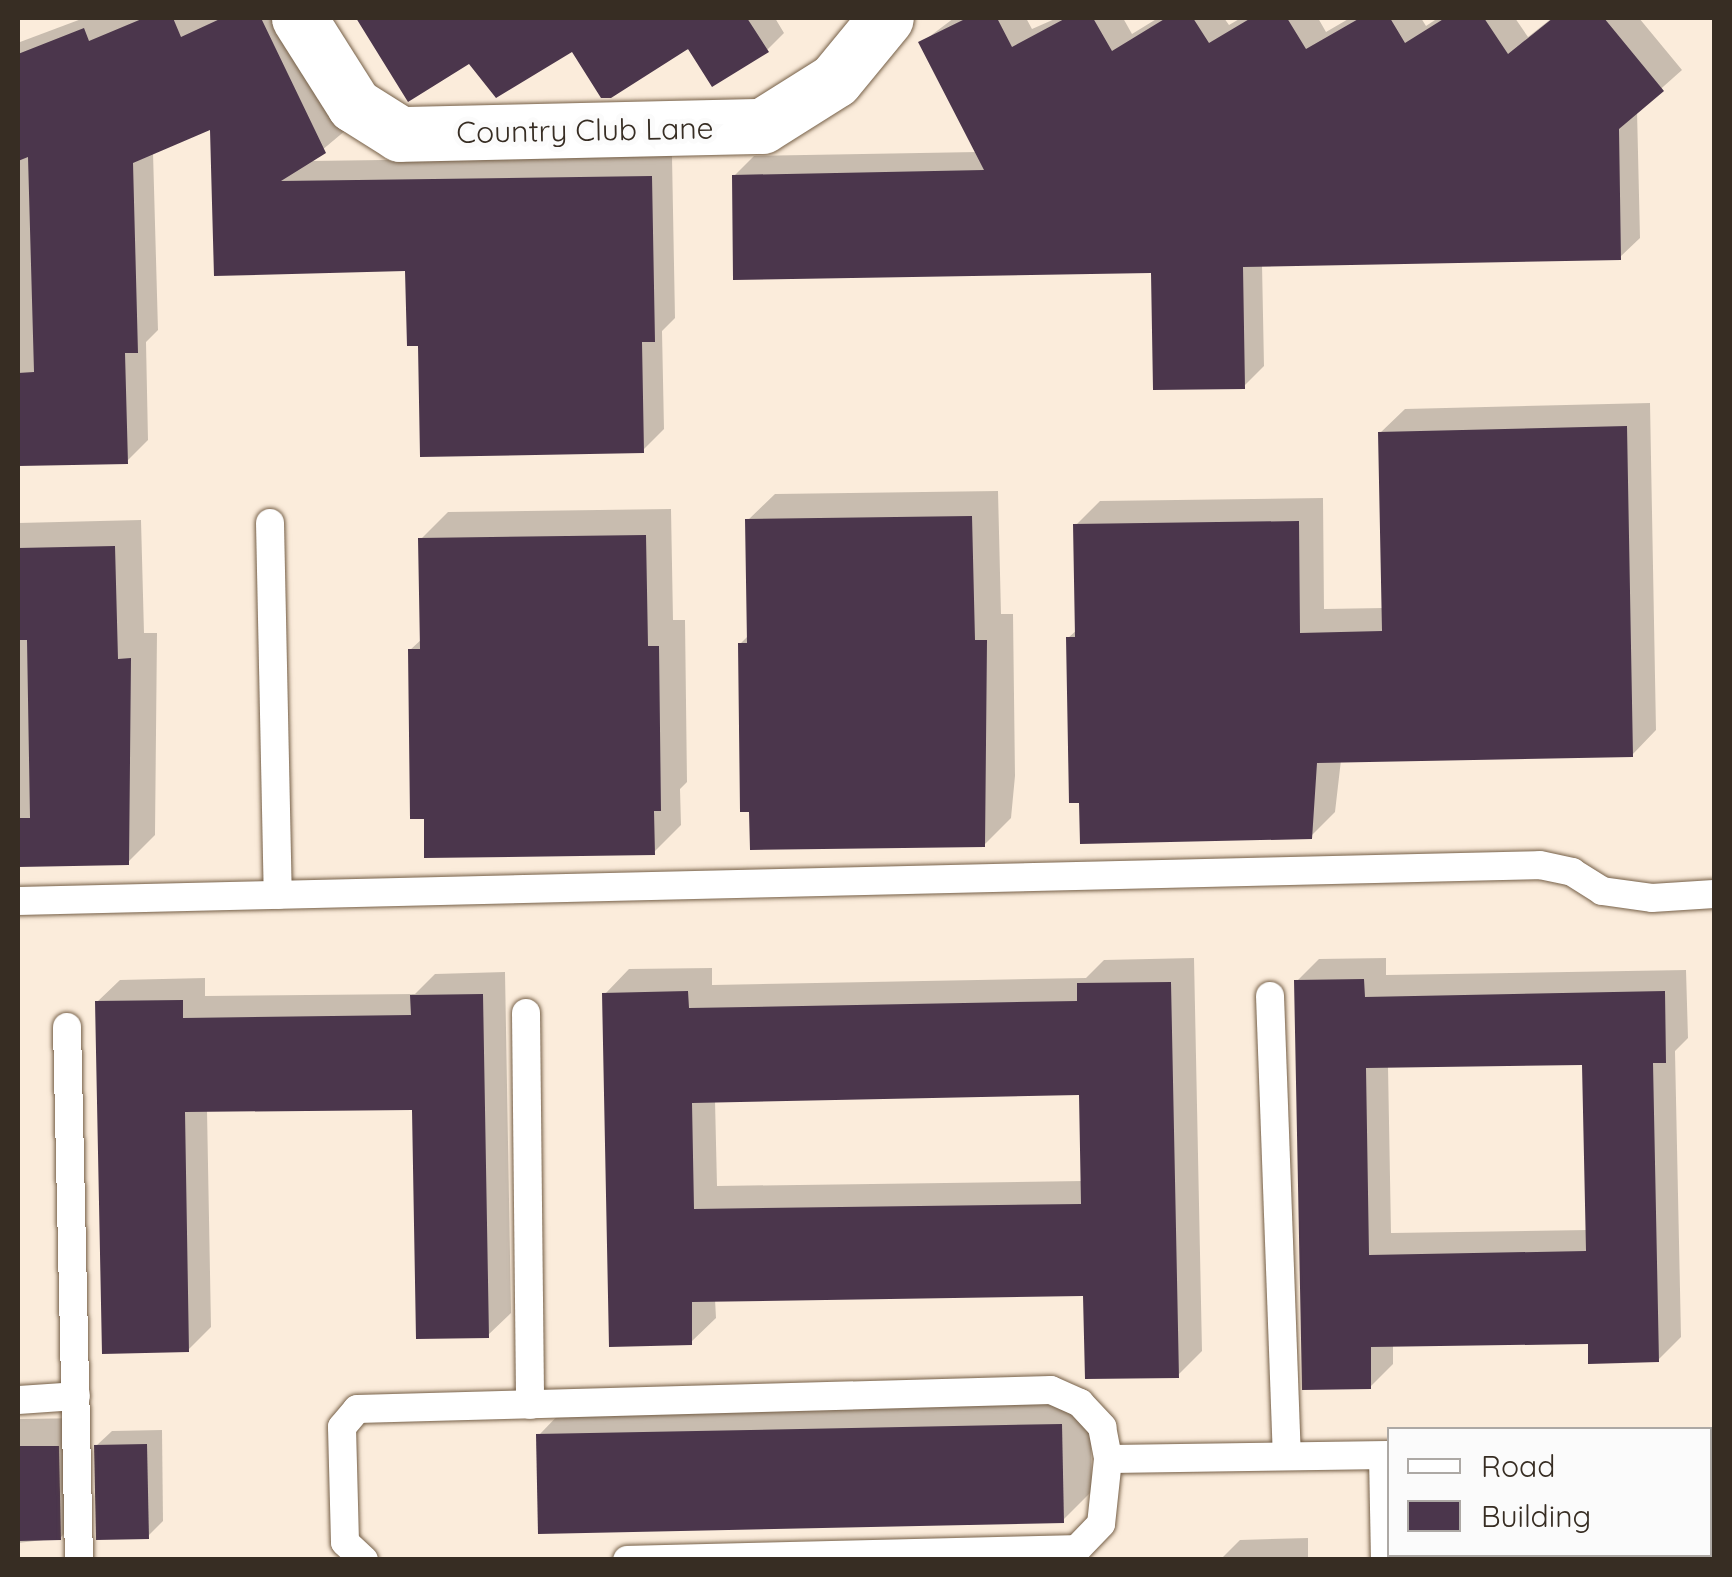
<!DOCTYPE html>
<html>
<head>
<meta charset="utf-8">
<style>
	body { margin:0 }
	#map { position:relative; width:1732px; height:1577px; overflow:hidden; background:#fbecdb; font-family:Quicksand,sans-serif }
	div>[style] { position:absolute }
	.shadow>* { inset:0; background:#0003 }
	.building>* { inset:0; background:#4b364c }
	.roads { filter:drop-shadow(0 0 2px #755f47) drop-shadow(0 0 2px #755f47) }
	.lane>* { height:28px; margin:-14px; padding:0 14px; transform-origin:14px; border-radius:14px; background:#fff }
	.street>* { height:55px; margin:-27.5px; padding:0 27.5px; transform-origin:27.5px; border-radius:27.5px; background:#fff }
	span { translate:-50% -50%; white-space:nowrap; text-align:center; line-height:1.15; -webkit-text-stroke:10px #fbfbfb; paint-order:stroke }
	.street-label { font-size:30px; color:#372d23 }
	.frame { position:absolute; inset:0; border:20px solid #372d23; pointer-events:none }
	.legend { position:absolute; left:1387px; top:1427px; width:325px; height:130px; box-sizing:border-box; background:#fbfbfb; border:2px solid #ada9a5; margin:0; padding:12px 18px; list-style:none; font-size:30px; color:#372d23 }
	.legend li { display:flex; align-items:center; gap:20px; height:50px }
	.legend b { width:50px; border:2px solid #ada9a5 }
</style>
</head>
<body>
<div id="map">
	<div class="shadow">
		<div style="clip-path:polygon(84px 18px,292px 18px,346px 130px,309px 161px,672px 156px,675px 318px,662px 331px,664px 429px,643px 450px,420px 343px,408px 268px,216px 273px,213px 127px,153px 152px,158px 330px,146px 342px,148px 440px,127px 461px,18px 463px,18px 35px,20px 42px)"></div>
		<div style="clip-path:polygon(358px 18px,775px 18px,784px 33px,767px 50px,572px 49px,470px 60px,409px 98px)"></div>
		<div style="clip-path:polygon(954px 18px,1026px 18px,1032px 29px,1057px 18px,1123px 18px,1132px 34px,1158px 18px,1224px 18px,1229px 25px,1241px 18px,1318px 18px,1326px 32px,1350px 18px,1421px 18px,1426px 26px,1438px 18px,1515px 18px,1528px 37px,1552px 18px,1639px 18px,1682px 70px,1637px 110px,1640px 238px,1620px 257px,1262px 264px,1264px 366px,1244px 386px,1154px 270px,734px 176px,754px 156px,977px 152px,921px 43px)"></div>
		<div style="clip-path:polygon(1650px 403px,1656px 730px,1632px 755px,1341px 760px,1335px 812px,1311px 836px,1068px 638px,1078px 629px,1076px 525px,1100px 501px,1323px 498px,1324px 609px,1384px 608px,1380px 433px,1405px 409px)"></div>
		<div style="clip-path:polygon(998px 491px,1001px 614px,1013px 614px,1015px 776px,1011px 818px,984px 845px,740px 644px,750px 634px,748px 520px,775px 494px)"></div>
		<div style="clip-path:polygon(671px 509px,673px 620px,685px 620px,687px 782px,680px 789px,681px 825px,654px 852px,426px 816px,410px 650px,423px 638px,421px 539px,448px 512px)"></div>
		<div style="clip-path:polygon(141px 520px,144px 633px,157px 633px,155px 835px,128px 862px,18px 864px,18px 523px)"></div>
		<div style="clip-path:polygon(evenodd,1194px 958px,1202px 1351px,1178px 1375px,1085px 1294px,715px 1299px,716px 1318px,691px 1342px,605px 994px,629px 969px,712px 968px,712px 985px,1086px 978px,1104px 960px,1194px 958px,1082px 1092px,1083px 1181px,717px 1186px,715px 1100px,1082px 1092px)"></div>
		<div style="clip-path:polygon(evenodd,1386px 958px,1386px 975px,1686px 970px,1688px 1038px,1675px 1051px,1681px 1337px,1658px 1360px,1590px 1341px,1393px 1345px,1393px 1364px,1370px 1387px,1297px 981px,1319px 959px,1386px 958px,1585px 1062px,1588px 1230px,1391px 1233px,1388px 1066px,1585px 1062px)"></div>
		<div style="clip-path:polygon(505px 972px,511px 1313px,488px 1335px,415px 1107px,207px 1110px,211px 1327px,188px 1350px,97px 1002px,120px 980px,205px 978px,205px 996px,415px 994px,435px 974px)"></div>
		<div style="clip-path:polygon(1090px 1396px,1092px 1491px,1063px 1520px,539px 1435px,567px 1406px)"></div>
		<div style="clip-path:polygon(87px 1418px,89px 1509px,60px 1538px,18px 1543px,18px 1419px)"></div>
		<div style="clip-path:polygon(162px 1430px,163px 1521px,148px 1536px,96px 1446px,112px 1431px)"></div>
		<div style="clip-path:polygon(1308px 1538px,1308px 1560px,1220px 1560px,1240px 1540px)"></div>
	</div>
	<div class="building">
		<div style="clip-path:polygon(144px 18px,173px 18px,181px 37px,222px 18px,261px 18px,326px 153px,281px 181px,652px 176px,655px 342px,642px 342px,644px 453px,420px 457px,418px 346px,407px 346px,405px 271px,214px 276px,210px 130px,133px 163px,138px 353px,125px 353px,128px 464px,18px 466px,18px 373px,34px 372px,28px 157px,18px 161px,18px 54px,84px 28px,89px 41px)"></div>
		<div style="clip-path:polygon(356px 18px,747px 18px,769px 52px,712px 87px,688px 49px,611px 98px,601px 98px,572px 52px,496px 98px,469px 64px,408px 102px)"></div>
		<div style="clip-path:polygon(967px 18px,997px 18px,1012px 47px,1066px 18px,1093px 18px,1112px 51px,1166px 18px,1193px 18px,1209px 43px,1251px 18px,1287px 18px,1306px 49px,1360px 18px,1390px 18px,1405px 43px,1445px 18px,1484px 18px,1508px 54px,1553px 18px,1604px 18px,1664px 91px,1619px 129px,1621px 260px,1243px 267px,1245px 389px,1153px 390px,1151px 273px,733px 280px,732px 175px,984px 170px,918px 42px)"></div>
		<div style="clip-path:polygon(1627px 426px,1633px 757px,1317px 763px,1312px 839px,1080px 844px,1079px 803px,1069px 803px,1066px 637px,1075px 637px,1073px 524px,1299px 521px,1300px 633px,1382px 631px,1378px 432px)"></div>
		<div style="clip-path:polygon(972px 516px,975px 640px,987px 640px,985px 847px,750px 850px,749px 812px,740px 812px,738px 643px,747px 643px,745px 519px)"></div>
		<div style="clip-path:polygon(646px 535px,648px 646px,659px 646px,661px 811px,654px 811px,655px 855px,424px 858px,424px 819px,410px 819px,408px 649px,420px 649px,418px 538px)"></div>
		<div style="clip-path:polygon(115px 546px,118px 659px,131px 658px,129px 865px,18px 867px,18px 818px,30px 818px,27px 640px,18px 640px,18px 548px)"></div>
		<div style="clip-path:polygon(evenodd,1364px 979px,1365px 997px,1665px 991px,1666px 1063px,1653px 1063px,1659px 1362px,1588px 1364px,1588px 1344px,1371px 1347px,1371px 1389px,1302px 1390px,1294px 980px,1364px 979px,1582px 1065px,1586px 1251px,1369px 1255px,1366px 1068px,1582px 1065px)"></div>
		<div style="clip-path:polygon(evenodd,1171px 982px,1179px 1378px,1085px 1379px,1083px 1296px,692px 1302px,692px 1345px,609px 1347px,602px 993px,688px 991px,689px 1008px,1077px 1001px,1077px 983px,1171px 982px,1079px 1095px,1081px 1204px,694px 1209px,692px 1103px,1079px 1095px)"></div>
		<div style="clip-path:polygon(483px 994px,489px 1338px,416px 1339px,412px 1110px,185px 1112px,189px 1352px,102px 1354px,95px 1001px,183px 1000px,183px 1018px,411px 1015px,410px 995px)"></div>
		<div style="clip-path:polygon(1062px 1424px,1064px 1523px,538px 1534px,536px 1434px)"></div>
		<div style="clip-path:polygon(147px 1444px,149px 1539px,96px 1540px,94px 1445px)"></div>
		<div style="clip-path:polygon(18px 1446px,59px 1446px,61px 1540px,18px 1541px)"></div>
	</div>
	<div class="roads">
		<div class="lane">
			<div style="left:270px;top:523px;width:372px;rotate:88.8deg"></div>
			<div style="left:18px;top:901px;width:1522px;rotate:-1.35deg"></div>
			<div style="left:1540px;top:865px;width:33px;rotate:12deg"></div>
			<div style="left:1572px;top:872px;width:36px;rotate:32deg"></div>
			<div style="left:1602px;top:891px;width:50px;rotate:8deg"></div>
			<div style="left:1652px;top:898px;width:62px;rotate:-3.7deg"></div>
			<div style="left:1270px;top:996px;width:460px;rotate:87.9deg"></div>
			<div style="left:526px;top:1013px;width:392px;rotate:89.4deg"></div>
			<div style="left:67px;top:1027px;width:533px;rotate:88.71deg"></div>
			<div style="left:18px;top:1400px;width:58px;rotate:-3.9deg"></div>
			<div style="left:1383px;top:1456px;width:104px;rotate:88.9deg"></div>
			<div style="left:1108px;top:1459px;width:282px;rotate:-0.8deg"></div>
			<div style="left:364px;top:1560px;width:26px;rotate:-137deg"></div>
			<div style="left:345px;top:1542px;width:115px;rotate:-91.5deg"></div>
			<div style="left:342px;top:1427px;width:23px;rotate:-50deg"></div>
			<div style="left:357px;top:1409px;width:694px;rotate:-1.57deg"></div>
			<div style="left:1051px;top:1390px;width:32px;rotate:24deg"></div>
			<div style="left:1080px;top:1403px;width:33px;rotate:47deg"></div>
			<div style="left:1102px;top:1427px;width:33px;rotate:79deg"></div>
			<div style="left:1108px;top:1459px;width:65px;rotate:96.1deg"></div>
			<div style="left:1101px;top:1524px;width:35px;rotate:134deg"></div>
			<div style="left:1077px;top:1549px;width:450px;rotate:178.6deg"></div>
		</div>
		<div class="street">
			<div style="left:299px;top:18px;width:103px;rotate:57.7deg"></div>
			<div style="left:354px;top:105px;width:54px;rotate:32.2deg"></div>
			<div style="left:400px;top:134px;width:362px;rotate:-1.3deg"></div>
			<div style="left:762px;top:126px;width:86px;rotate:-32.2deg"></div>
			<div style="left:835px;top:80px;width:80px;rotate:-50.6deg"></div>
		</div>
	</div>
	<div class="street-label">
		<span style="left:585px;top:130px;rotate:-1deg">Country Club Lane</span>
	</div>
	<div class="frame"></div>
	<ul class="legend">
	<li><b style="height:12px;background:#fff"></b>Road</li>
	<li><b style="height:28px;background:#4b364c"></b>Building</li>
	</ul>
</div>
</body>
</html>
